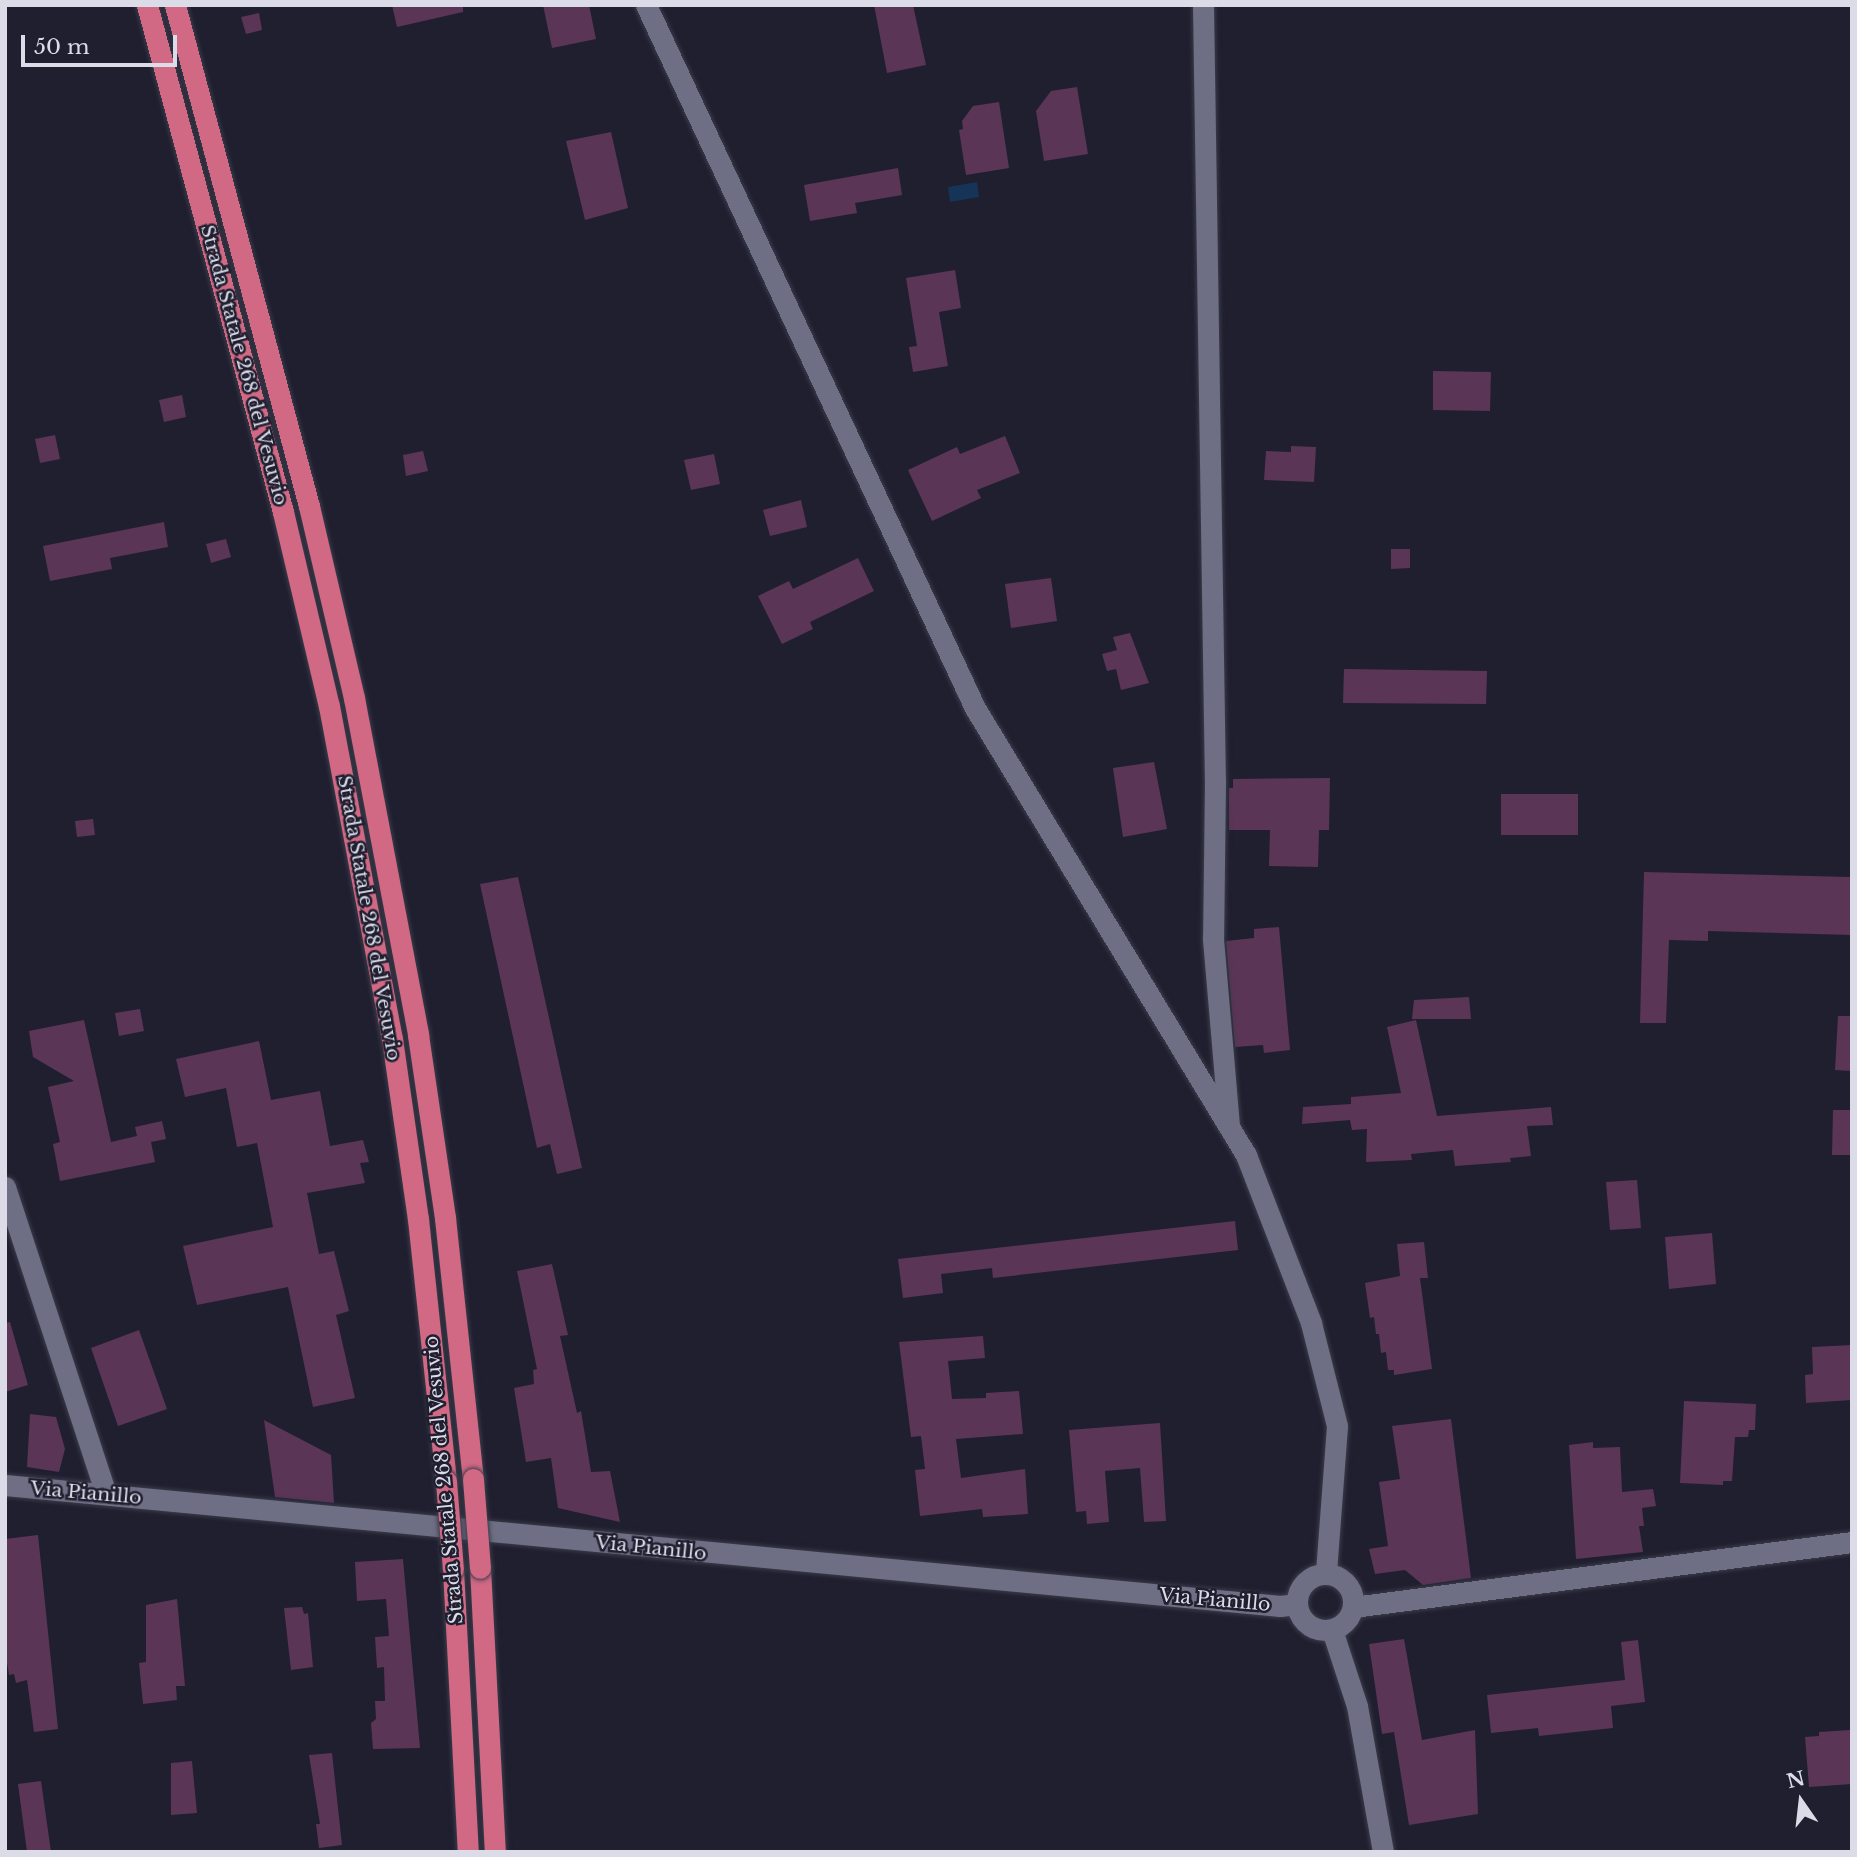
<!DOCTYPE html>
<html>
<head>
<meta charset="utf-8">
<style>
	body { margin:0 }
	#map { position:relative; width:1857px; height:1857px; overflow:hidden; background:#1f1f30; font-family:"Libre Baskerville",serif }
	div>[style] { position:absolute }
	.water>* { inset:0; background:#153458 }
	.building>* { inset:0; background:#5b3556 }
	.roads { filter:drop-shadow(0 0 2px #3b3c4a) drop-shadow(0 0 2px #3b3c4a) }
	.minor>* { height:21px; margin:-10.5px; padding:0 10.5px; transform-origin:10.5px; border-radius:10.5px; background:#6e6f84 }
	.tertiary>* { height:21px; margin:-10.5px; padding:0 10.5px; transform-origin:10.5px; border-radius:10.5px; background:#6e6f84 }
	.tertiary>.ring { margin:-10.5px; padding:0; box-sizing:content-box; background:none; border:21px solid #6e6f84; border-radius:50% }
	.trunk>* { height:21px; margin:-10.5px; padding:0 10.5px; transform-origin:10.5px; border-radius:10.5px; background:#d16884 }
	.bridges { filter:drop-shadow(0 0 2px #3b3c4a) drop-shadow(0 0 2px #3b3c4a) }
	.trunk-bridge>* { height:21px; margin:-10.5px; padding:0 10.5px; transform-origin:10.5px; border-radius:10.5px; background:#d16884 }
	span { translate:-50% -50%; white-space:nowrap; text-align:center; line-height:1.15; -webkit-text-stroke:5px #1f1f30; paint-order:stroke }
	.street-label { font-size:19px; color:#dbdce8 }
	.frame { position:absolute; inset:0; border:7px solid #dbdce8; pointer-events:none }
	.north { position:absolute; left:1766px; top:1766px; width:70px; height:70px; -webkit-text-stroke:5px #1f1f30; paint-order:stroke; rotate:346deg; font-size:19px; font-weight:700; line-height:28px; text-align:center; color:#dbdce8 }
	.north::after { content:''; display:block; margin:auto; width:24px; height:32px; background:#dbdce8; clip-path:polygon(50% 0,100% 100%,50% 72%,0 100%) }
	.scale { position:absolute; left:21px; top:35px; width:156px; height:32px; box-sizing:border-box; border:4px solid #dbdce8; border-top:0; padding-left:9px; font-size:21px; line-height:24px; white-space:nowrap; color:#dbdce8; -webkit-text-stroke:5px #1f1f30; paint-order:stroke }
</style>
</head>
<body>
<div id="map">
	<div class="water">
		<div style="clip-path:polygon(977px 182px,979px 197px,950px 202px,948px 187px)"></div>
	</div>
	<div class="building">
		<div style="clip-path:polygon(392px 5px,463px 5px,463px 12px,397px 27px)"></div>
		<div style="clip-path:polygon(543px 5px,589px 5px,596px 39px,552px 48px)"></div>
		<div style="clip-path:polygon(874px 5px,913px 5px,926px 65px,887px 73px)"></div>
		<div style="clip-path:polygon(259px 13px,262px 30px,246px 34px,241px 17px)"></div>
		<div style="clip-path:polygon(1077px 87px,1088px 154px,1044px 161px,1036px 111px,1051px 91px)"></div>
		<div style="clip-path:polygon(999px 102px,1009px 168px,966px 175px,959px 130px,963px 129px,962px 121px,973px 106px)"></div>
		<div style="clip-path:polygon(611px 132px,628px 208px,585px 220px,566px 141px)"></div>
		<div style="clip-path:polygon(898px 168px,902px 195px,855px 203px,857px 213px,810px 221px,804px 185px)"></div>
		<div style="clip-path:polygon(955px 270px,961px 308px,939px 312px,948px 366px,913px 372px,909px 347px,917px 346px,906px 278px)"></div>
		<div style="clip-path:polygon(1433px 371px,1491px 372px,1490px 411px,1433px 410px)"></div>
		<div style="clip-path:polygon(182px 395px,186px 417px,164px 422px,159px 400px)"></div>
		<div style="clip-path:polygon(55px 435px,60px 459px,40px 463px,35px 439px)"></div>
		<div style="clip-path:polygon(1005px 436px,1020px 473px,977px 490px,981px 498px,932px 521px,908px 470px,957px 447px,960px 454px)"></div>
		<div style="clip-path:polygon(1291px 446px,1316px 447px,1314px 482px,1264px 480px,1266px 451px,1291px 452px)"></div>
		<div style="clip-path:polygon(423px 451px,428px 471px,406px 476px,403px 455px)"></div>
		<div style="clip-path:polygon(714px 454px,720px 484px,691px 490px,684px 460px)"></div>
		<div style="clip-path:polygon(801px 500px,807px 527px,770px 536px,763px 510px)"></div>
		<div style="clip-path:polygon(164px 522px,168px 547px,110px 558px,112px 569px,50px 581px,43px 546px)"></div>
		<div style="clip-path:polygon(226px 539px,231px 557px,211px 563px,206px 544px)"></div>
		<div style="clip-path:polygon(1391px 549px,1410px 549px,1410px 568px,1391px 569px)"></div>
		<div style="clip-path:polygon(858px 558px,874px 591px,810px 622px,813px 629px,782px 644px,758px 596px,789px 581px,793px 589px)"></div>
		<div style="clip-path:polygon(1051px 578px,1057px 621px,1011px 628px,1005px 584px)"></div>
		<div style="clip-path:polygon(1130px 633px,1149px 683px,1121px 690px,1116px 669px,1107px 671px,1102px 654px,1117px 650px,1113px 637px)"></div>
		<div style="clip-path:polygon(1344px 669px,1487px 671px,1486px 704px,1343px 703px)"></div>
		<div style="clip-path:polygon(1154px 762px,1167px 829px,1123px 837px,1113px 768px)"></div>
		<div style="clip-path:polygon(1330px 778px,1329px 830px,1319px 830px,1318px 867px,1269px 866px,1270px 830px,1229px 830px,1229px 788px,1233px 788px,1233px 779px)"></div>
		<div style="clip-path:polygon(1501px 794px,1578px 794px,1578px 835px,1501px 835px)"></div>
		<div style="clip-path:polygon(93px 819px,95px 835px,77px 837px,75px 821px)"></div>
		<div style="clip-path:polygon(1644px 872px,1852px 877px,1852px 935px,1708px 931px,1708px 941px,1669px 940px,1666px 1023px,1640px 1023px)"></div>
		<div style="clip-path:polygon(518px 877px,582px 1168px,557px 1174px,550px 1144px,537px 1148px,480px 884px)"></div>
		<div style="clip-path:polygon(1279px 927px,1290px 1050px,1264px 1053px,1263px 1045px,1235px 1047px,1226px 941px,1254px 938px,1254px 929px)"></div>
		<div style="clip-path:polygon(1469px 997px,1471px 1019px,1412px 1019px,1414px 1000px)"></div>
		<div style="clip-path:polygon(140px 1009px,144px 1031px,119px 1036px,115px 1013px)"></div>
		<div style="clip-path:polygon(1838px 1016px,1852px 1016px,1852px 1071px,1835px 1070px)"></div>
		<div style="clip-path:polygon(84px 1020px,111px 1142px,137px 1136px,135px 1127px,162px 1121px,166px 1139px,151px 1142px,155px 1162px,60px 1181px,53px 1144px,60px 1142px,48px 1087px,74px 1081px,33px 1057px,29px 1031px)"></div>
		<div style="clip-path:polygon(1416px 1020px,1437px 1116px,1551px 1107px,1553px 1125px,1527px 1126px,1531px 1156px,1510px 1158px,1511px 1162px,1455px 1166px,1453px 1150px,1411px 1154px,1412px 1160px,1366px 1162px,1367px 1129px,1352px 1130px,1350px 1120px,1302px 1124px,1303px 1107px,1351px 1104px,1351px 1097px,1401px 1093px,1387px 1027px)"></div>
		<div style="clip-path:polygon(259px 1041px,271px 1100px,320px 1091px,330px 1146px,363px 1140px,369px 1162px,360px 1163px,365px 1183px,307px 1193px,319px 1254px,334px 1251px,349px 1311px,336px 1315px,355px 1398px,313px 1407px,288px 1287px,197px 1305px,183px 1246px,273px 1227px,257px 1143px,237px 1147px,226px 1088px,185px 1097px,176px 1059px)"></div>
		<div style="clip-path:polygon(1833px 1110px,1852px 1110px,1852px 1155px,1832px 1155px)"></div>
		<div style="clip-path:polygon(1637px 1180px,1641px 1228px,1610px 1230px,1606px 1182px)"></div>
		<div style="clip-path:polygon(1235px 1221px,1238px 1250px,993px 1278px,992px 1268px,941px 1274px,943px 1293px,903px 1298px,898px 1259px)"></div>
		<div style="clip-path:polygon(1712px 1233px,1716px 1284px,1669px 1289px,1665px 1237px)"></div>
		<div style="clip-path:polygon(1424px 1242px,1428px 1278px,1420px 1278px,1432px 1369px,1394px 1375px,1394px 1370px,1388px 1370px,1386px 1352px,1381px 1353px,1379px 1334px,1376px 1334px,1374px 1317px,1370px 1318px,1365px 1283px,1400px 1276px,1397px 1244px)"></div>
		<div style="clip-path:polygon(552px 1264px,568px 1335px,560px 1336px,577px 1413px,581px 1411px,591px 1472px,610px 1471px,620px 1522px,558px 1508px,551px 1458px,526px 1462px,514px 1388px,534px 1384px,533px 1370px,537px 1369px,517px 1271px)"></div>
		<div style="clip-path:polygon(10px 1322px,28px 1385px,5px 1392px,5px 1323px)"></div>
		<div style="clip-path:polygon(139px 1330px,167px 1409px,118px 1426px,91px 1348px)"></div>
		<div style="clip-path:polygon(983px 1336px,985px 1358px,948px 1361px,952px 1399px,986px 1398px,986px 1393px,1019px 1391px,1023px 1434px,956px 1439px,961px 1478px,1025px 1469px,1028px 1514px,983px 1517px,982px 1509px,920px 1516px,915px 1470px,925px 1469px,921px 1436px,911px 1437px,899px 1342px)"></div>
		<div style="clip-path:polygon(1852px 1345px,1852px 1400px,1806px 1403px,1805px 1375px,1813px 1374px,1812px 1347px)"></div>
		<div style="clip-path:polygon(1684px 1401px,1756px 1404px,1755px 1430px,1749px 1430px,1748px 1437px,1735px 1437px,1732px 1481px,1723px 1481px,1723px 1485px,1680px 1483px)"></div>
		<div style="clip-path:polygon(30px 1414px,56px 1417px,65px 1449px,59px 1472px,27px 1467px)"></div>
		<div style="clip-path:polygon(1451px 1419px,1471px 1578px,1423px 1585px,1405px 1570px,1375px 1574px,1369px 1549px,1388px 1546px,1379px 1482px,1400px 1479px,1392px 1426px)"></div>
		<div style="clip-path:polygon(264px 1420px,331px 1455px,334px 1503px,275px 1497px)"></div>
		<div style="clip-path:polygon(1160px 1423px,1166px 1521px,1144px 1522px,1140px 1468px,1105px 1471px,1109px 1522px,1087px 1524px,1086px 1511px,1076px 1512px,1069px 1430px)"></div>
		<div style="clip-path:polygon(1593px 1442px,1593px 1448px,1620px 1447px,1622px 1492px,1653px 1489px,1656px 1506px,1642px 1508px,1644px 1526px,1639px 1526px,1643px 1552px,1576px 1559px,1569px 1445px)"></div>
		<div style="clip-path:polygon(38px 1535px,58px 1729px,34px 1732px,27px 1680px,16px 1683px,14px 1674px,9px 1675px,5px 1650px,5px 1539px)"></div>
		<div style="clip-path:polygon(403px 1559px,420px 1748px,373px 1749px,371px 1723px,376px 1719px,375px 1701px,385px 1701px,384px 1667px,377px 1668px,375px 1637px,389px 1636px,386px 1599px,357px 1601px,355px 1562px)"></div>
		<div style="clip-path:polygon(177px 1599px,185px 1686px,176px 1686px,177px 1700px,143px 1704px,139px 1663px,146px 1662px,146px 1605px)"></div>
		<div style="clip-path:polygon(302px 1607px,304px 1614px,308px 1613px,313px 1667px,291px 1670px,284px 1608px)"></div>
		<div style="clip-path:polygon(1404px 1639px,1422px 1740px,1475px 1730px,1478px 1814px,1409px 1825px,1394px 1732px,1382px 1734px,1369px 1644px)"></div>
		<div style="clip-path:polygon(1638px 1640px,1645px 1702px,1611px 1706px,1613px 1728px,1539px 1736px,1538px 1728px,1491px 1733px,1487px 1695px,1625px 1680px,1621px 1642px)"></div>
		<div style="clip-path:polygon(1850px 1730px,1852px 1784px,1809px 1787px,1805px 1737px,1819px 1736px,1819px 1732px)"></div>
		<div style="clip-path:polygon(332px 1753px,342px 1845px,319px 1848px,316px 1824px,320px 1824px,309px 1755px)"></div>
		<div style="clip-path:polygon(192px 1761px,197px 1813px,171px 1815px,171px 1763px)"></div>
		<div style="clip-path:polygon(41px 1781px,51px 1852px,27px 1852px,18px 1784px)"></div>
	</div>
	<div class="roads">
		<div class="minor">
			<div style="left:1203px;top:5px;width:777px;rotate:89.12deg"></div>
			<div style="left:1215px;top:782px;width:157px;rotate:90.7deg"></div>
			<div style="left:1213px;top:939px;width:188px;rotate:85.1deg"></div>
			<div style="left:5px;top:1187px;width:323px;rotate:71.8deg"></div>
		</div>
		<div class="tertiary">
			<div style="left:646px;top:5px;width:776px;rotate:64.92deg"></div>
			<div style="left:975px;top:708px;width:523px;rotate:58.77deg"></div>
			<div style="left:1246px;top:1155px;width:180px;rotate:68.8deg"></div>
			<div style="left:1311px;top:1323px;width:106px;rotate:75.8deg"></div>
			<div style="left:1337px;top:1426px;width:148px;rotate:94.3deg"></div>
			<div style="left:5px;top:1485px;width:1281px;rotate:5.42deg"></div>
			<div style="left:1280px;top:1606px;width:16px;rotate:-7deg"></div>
			<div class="ring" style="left:1297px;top:1574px;width:35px;height:35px"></div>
			<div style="left:1353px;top:1607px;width:503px;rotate:-7.42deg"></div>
			<div style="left:1332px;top:1630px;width:80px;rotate:71.8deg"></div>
			<div style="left:1357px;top:1706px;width:148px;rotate:79.9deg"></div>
		</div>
		<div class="trunk">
			<div style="left:147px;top:5px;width:525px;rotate:74.98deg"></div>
			<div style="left:283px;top:512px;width:199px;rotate:76.7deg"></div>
			<div style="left:329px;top:706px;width:339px;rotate:79.3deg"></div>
			<div style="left:392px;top:1039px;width:182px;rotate:81.8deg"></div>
			<div style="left:418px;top:1219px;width:263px;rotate:83.9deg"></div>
			<div style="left:175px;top:5px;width:519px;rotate:75.03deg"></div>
			<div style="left:309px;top:506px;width:197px;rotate:76.8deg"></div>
			<div style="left:354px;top:698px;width:343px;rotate:79.2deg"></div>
			<div style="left:418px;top:1035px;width:185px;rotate:81.6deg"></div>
			<div style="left:445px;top:1218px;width:262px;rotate:83.9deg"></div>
			<div style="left:480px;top:1568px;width:284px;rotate:87deg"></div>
			<div style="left:453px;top:1569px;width:283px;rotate:87deg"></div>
		</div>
	</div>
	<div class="bridges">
		<div class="trunk-bridge">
			<div style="left:473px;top:1479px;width:89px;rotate:85.5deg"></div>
			<div style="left:446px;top:1481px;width:88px;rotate:85.5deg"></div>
		</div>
	</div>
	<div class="street-label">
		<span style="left:244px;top:365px;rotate:75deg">Strada Statale 268 del Vesuvio</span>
		<span style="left:369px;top:918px;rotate:80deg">Strada Statale 268 del Vesuvio</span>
		<span style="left:444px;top:1480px;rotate:-95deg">Strada Statale 268 del Vesuvio</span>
		<span style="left:86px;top:1493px;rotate:5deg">Via Pianillo</span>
		<span style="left:651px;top:1548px;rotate:6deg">Via Pianillo</span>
		<span style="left:1215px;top:1600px;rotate:5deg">Via Pianillo</span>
	</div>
	<div class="frame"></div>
	<div class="north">N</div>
	<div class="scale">50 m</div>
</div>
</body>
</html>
